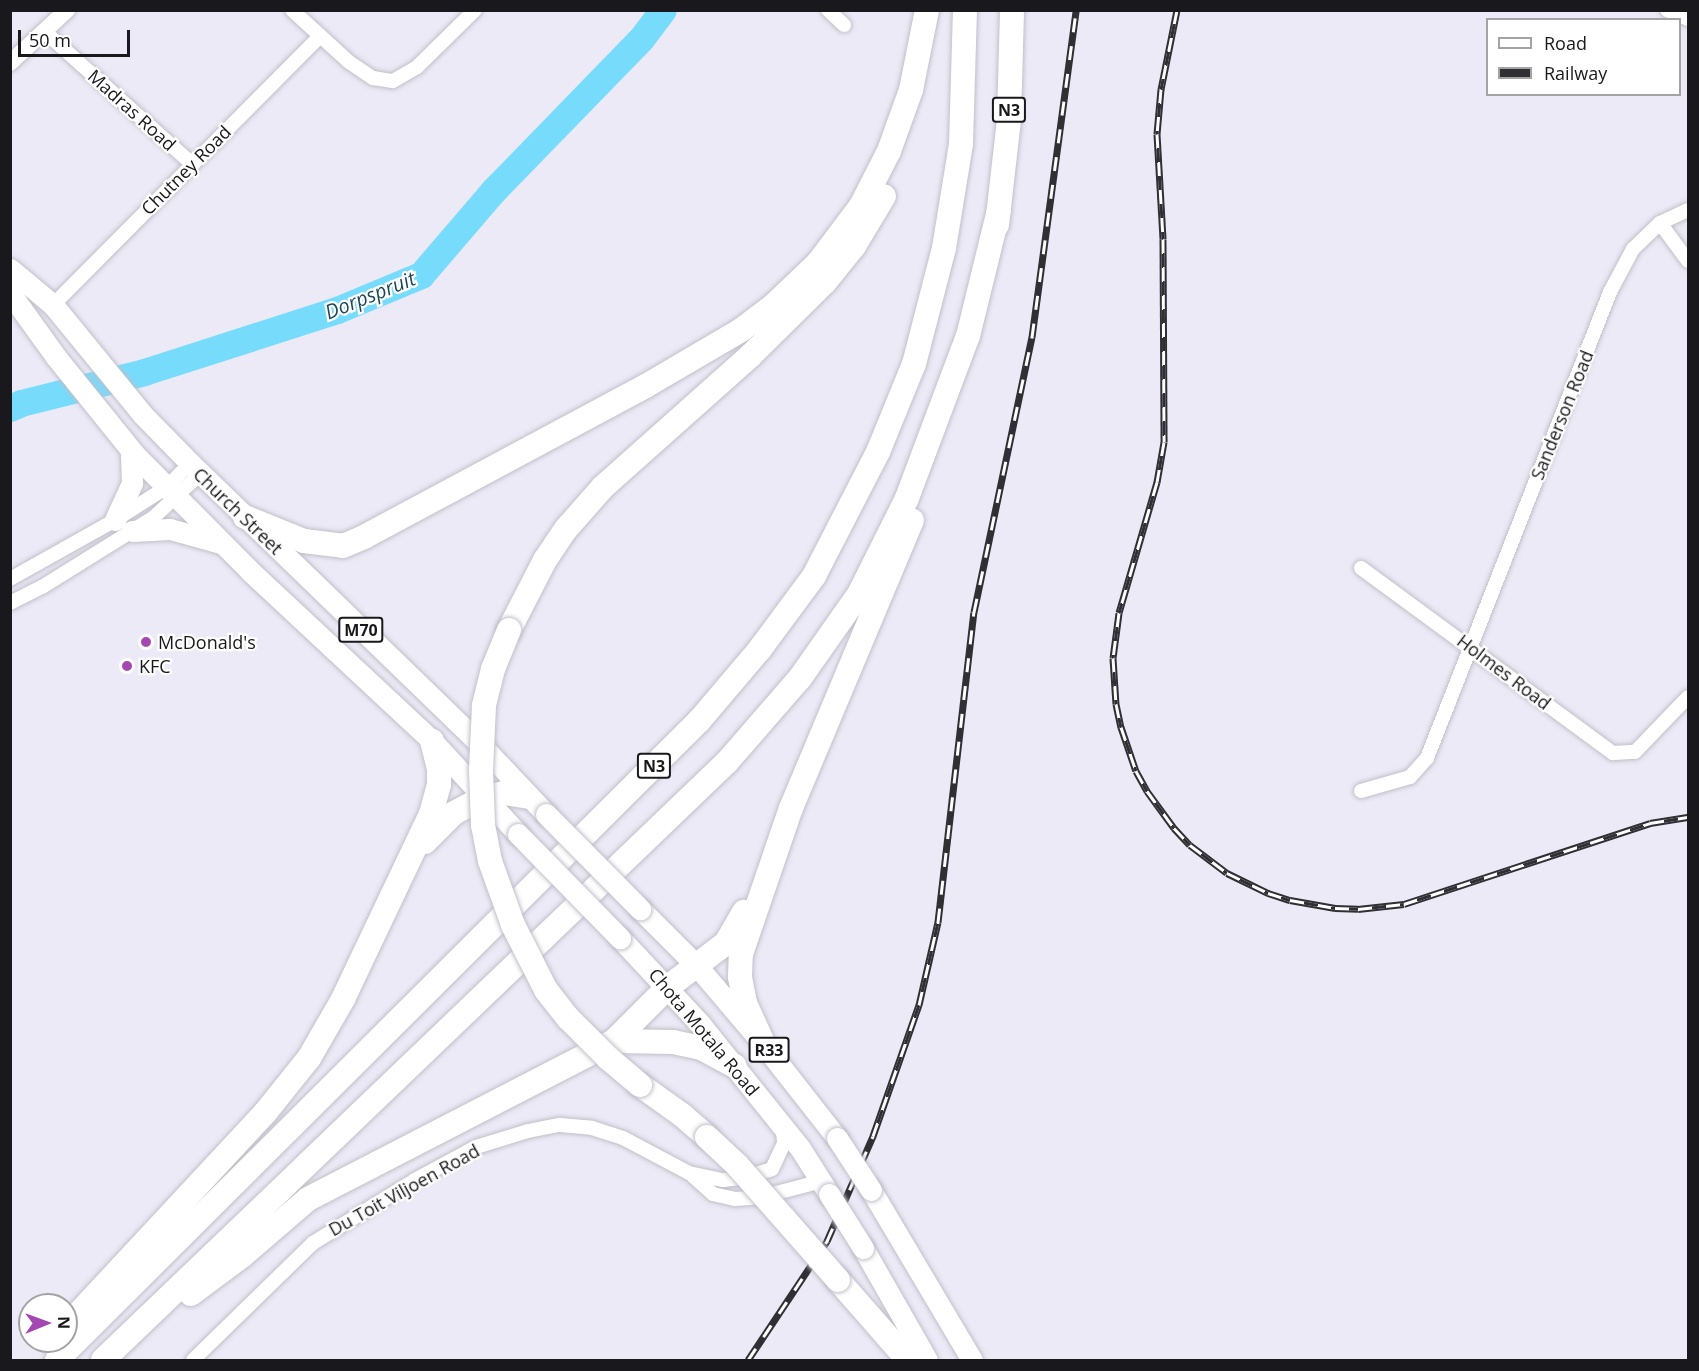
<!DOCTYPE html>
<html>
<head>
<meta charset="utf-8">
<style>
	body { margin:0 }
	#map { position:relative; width:1699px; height:1371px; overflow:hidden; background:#eceaf6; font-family:"Open Sans",sans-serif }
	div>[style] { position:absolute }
	.river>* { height:27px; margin:-13.5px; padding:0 13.5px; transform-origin:13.5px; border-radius:13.5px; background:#77dbfc }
	.roads { filter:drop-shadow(0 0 2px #c1bfca) drop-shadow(0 0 2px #c1bfca) }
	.minor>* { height:14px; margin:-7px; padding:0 7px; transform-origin:7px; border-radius:7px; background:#fff }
	.tertiary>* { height:16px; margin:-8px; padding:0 8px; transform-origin:8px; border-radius:8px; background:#fff }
	.primary>* { height:21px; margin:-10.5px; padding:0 10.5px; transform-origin:10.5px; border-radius:10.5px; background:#fff }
	.motorway>* { height:24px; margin:-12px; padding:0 12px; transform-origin:12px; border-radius:12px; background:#fff }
	.rail>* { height:7px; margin-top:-3.5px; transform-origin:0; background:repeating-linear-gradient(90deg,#fff 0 14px,#302f34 0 28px); box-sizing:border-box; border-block:2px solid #302f34 }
	.bridges { filter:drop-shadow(0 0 2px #c1bfca) drop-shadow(0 0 2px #c1bfca) }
	.primary-bridge>* { height:21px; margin:-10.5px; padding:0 10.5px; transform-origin:10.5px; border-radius:10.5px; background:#fff }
	.motorway-bridge>* { height:24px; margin:-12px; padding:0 12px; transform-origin:12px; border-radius:12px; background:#fff }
	.dots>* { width:16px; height:16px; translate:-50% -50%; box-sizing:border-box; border:3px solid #fff; border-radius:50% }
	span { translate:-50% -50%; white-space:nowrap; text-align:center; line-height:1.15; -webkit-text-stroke:4.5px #fff; paint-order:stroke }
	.shield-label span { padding:2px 4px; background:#fff; border:2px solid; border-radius:4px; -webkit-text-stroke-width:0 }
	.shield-label { font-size:16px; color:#19181c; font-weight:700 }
	.street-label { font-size:18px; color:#19181c }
	.poi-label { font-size:18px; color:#19181c }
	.left { translate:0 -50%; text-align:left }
	.water-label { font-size:20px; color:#1b4856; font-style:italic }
	.frame { position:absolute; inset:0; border:12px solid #19181c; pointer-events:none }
	.legend { position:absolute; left:1486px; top:18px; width:195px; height:78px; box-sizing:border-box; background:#fff; border:2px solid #a3a3a4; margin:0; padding:8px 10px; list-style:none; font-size:18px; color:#19181c }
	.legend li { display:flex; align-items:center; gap:12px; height:30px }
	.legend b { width:30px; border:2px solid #a3a3a4 }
	.north { position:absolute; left:18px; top:1293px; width:60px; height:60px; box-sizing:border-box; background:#fff; border:2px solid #a3a3a4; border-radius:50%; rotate:89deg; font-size:16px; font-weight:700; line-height:24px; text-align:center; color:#19181c }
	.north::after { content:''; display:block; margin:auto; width:21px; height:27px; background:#a547b1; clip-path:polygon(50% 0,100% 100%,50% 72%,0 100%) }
	.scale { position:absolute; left:18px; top:30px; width:112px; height:27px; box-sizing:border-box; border:3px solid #19181c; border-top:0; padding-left:8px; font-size:18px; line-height:21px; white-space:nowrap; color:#19181c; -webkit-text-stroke:4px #fff; paint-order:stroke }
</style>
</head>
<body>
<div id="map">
	<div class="river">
		<div style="left:10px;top:408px;width:12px;rotate:-24deg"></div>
		<div style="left:21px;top:403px;width:127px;rotate:-14.1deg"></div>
		<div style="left:144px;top:372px;width:203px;rotate:-17.8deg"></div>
		<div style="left:337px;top:310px;width:91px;rotate:-22.6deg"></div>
		<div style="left:421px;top:275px;width:111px;rotate:-49.4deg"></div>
		<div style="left:493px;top:191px;width:212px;rotate:-45.8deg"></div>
		<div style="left:641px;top:39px;width:36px;rotate:-53deg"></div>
	</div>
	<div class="roads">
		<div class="minor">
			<div style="left:292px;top:10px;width:77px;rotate:42.4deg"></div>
			<div style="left:349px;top:62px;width:29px;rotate:34deg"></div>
			<div style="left:373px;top:78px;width:20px;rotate:9deg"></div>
			<div style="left:393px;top:81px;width:28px;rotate:-30deg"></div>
			<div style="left:417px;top:67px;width:81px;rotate:-44.5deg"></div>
			<div style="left:828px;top:10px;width:22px;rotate:43deg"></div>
			<div style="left:1667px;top:10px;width:23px;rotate:23deg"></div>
			<div style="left:45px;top:32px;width:198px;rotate:41.9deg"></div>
			<div style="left:1660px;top:223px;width:47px;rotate:53.6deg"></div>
			<div style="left:53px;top:305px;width:379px;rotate:-45.2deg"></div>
			<div style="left:1361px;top:568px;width:313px;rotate:36.3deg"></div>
			<div style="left:1613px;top:753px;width:22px;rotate:-3deg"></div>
			<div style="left:1635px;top:752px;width:76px;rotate:-46.1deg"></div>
			<div style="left:10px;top:579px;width:120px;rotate:-29.3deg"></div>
			<div style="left:115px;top:520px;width:62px;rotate:-32.4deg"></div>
			<div style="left:167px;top:487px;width:33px;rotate:-46deg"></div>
			<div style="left:10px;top:603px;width:36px;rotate:-27deg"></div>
			<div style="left:42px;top:587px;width:131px;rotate:-31.9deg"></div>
			<div style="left:153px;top:518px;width:66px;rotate:-43.2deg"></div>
			<div style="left:1361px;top:791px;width:51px;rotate:-15.9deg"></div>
			<div style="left:1410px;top:777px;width:25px;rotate:-48deg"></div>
			<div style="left:1427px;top:758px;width:501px;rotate:-68.56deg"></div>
			<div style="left:1610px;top:292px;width:49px;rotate:-61.9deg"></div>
			<div style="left:1633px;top:249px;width:37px;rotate:-44deg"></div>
			<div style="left:1660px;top:223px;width:31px;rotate:-25deg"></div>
			<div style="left:693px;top:1176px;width:27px;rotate:42deg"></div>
			<div style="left:713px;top:1194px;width:23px;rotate:13deg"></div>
			<div style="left:735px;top:1199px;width:26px;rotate:-4deg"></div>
			<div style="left:761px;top:1197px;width:63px;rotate:-14.7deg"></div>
			<div style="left:193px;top:1360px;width:168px;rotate:-44.3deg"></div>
			<div style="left:313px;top:1243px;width:120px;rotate:-31.7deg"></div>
			<div style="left:415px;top:1180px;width:69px;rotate:-28.4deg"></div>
			<div style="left:476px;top:1147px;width:54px;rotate:-17.1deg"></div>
			<div style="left:528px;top:1131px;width:33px;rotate:-11deg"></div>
			<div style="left:560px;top:1125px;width:32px;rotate:5deg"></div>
			<div style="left:592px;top:1128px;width:33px;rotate:18deg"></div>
			<div style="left:623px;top:1138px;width:75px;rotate:27.9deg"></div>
			<div style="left:689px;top:1173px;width:35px;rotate:12deg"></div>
			<div style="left:723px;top:1180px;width:20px;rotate:-6deg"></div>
			<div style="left:743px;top:1178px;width:30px;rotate:-17deg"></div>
			<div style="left:772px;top:1169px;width:29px;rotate:-65deg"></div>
			<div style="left:784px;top:1143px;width:16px;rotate:-94deg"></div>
		</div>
		<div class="tertiary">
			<div style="left:10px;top:63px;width:78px;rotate:-42.9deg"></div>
		</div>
		<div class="primary">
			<div style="left:10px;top:269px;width:56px;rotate:39.9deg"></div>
			<div style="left:53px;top:305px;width:142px;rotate:50.7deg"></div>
			<div style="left:143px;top:415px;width:67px;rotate:45.6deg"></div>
			<div style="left:190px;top:463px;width:401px;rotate:44.1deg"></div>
			<div style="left:478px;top:742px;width:99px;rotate:46.6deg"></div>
			<div style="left:10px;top:293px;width:79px;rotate:54.3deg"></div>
			<div style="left:56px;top:357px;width:126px;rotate:51.1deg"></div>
			<div style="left:135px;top:455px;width:163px;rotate:45.2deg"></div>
			<div style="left:250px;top:571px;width:249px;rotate:43deg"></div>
			<div style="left:432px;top:741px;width:127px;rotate:47.2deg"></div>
			<div style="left:115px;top:520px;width:41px;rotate:-65.3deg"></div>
			<div style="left:132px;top:483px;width:32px;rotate:-92deg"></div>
			<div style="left:132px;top:531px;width:38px;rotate:-3deg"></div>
			<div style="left:170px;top:529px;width:53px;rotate:15.4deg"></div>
			<div style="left:640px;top:909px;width:81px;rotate:45deg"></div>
			<div style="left:697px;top:966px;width:104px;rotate:49.7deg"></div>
			<div style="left:764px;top:1045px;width:118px;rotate:51.9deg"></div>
			<div style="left:620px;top:938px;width:119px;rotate:47deg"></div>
			<div style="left:701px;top:1025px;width:158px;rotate:51.2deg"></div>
			<div style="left:800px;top:1148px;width:54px;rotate:57.8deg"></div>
			<div style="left:871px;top:1190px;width:198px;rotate:59.3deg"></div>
			<div style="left:863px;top:1248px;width:129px;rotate:60.3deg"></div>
		</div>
		<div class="motorway">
			<div style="left:997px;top:225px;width:107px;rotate:-83.5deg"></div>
			<div style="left:1009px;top:119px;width:109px;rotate:-88.4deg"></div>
			<div style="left:245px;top:517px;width:64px;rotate:22.1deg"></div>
			<div style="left:304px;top:541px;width:39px;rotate:7deg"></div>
			<div style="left:343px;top:546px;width:23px;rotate:-23deg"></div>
			<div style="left:364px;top:537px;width:318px;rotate:-28.2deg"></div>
			<div style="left:644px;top:387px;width:113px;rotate:-30.4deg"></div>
			<div style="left:741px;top:330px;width:41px;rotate:-37.1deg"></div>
			<div style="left:774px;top:305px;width:61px;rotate:-43.7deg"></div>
			<div style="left:818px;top:263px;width:71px;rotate:-53deg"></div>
			<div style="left:861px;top:206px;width:62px;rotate:-63deg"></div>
			<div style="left:889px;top:151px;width:65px;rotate:-70.2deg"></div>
			<div style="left:911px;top:90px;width:82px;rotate:-78.7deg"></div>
			<div style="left:509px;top:630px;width:79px;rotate:-62.8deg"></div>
			<div style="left:545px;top:560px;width:37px;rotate:-56deg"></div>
			<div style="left:566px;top:529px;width:56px;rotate:-48.6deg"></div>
			<div style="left:603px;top:487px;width:197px;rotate:-41.7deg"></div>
			<div style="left:750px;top:356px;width:105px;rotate:-44.6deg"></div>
			<div style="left:825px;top:282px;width:46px;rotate:-51.1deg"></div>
			<div style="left:854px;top:246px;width:58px;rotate:-59deg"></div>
			<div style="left:425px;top:842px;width:41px;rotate:-45deg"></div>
			<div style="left:454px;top:813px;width:32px;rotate:-28deg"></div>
			<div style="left:482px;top:798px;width:23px;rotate:-13deg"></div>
			<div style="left:504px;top:793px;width:24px;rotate:9deg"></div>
			<div style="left:614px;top:1041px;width:76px;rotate:-45deg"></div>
			<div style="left:668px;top:987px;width:73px;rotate:-37.2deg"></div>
			<div style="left:726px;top:943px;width:36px;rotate:-60deg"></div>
			<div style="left:764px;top:1045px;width:46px;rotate:-114.3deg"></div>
			<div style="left:745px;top:1003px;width:26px;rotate:-101deg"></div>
			<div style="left:740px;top:977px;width:23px;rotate:-88deg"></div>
			<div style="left:741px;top:954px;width:154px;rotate:-71.1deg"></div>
			<div style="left:791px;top:808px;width:312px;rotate:-67.2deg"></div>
			<div style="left:640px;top:1085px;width:52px;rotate:35.5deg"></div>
			<div style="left:682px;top:1115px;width:33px;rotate:41deg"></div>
			<div style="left:838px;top:1280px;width:106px;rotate:48.8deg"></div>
			<div style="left:191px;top:1294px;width:64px;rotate:-36.7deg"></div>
			<div style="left:242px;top:1256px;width:87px;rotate:-40.8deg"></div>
			<div style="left:308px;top:1199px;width:344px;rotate:-27.3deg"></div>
			<div style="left:614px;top:1041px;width:59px;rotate:1deg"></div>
			<div style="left:673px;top:1042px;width:29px;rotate:12deg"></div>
			<div style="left:701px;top:1048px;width:38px;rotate:28deg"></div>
			<div style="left:66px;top:1327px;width:292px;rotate:-47.1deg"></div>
			<div style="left:265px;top:1113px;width:70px;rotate:-51.3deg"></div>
			<div style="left:309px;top:1058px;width:68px;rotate:-60deg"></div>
			<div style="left:343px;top:999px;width:205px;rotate:-64.6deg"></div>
			<div style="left:431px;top:814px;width:30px;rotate:-75deg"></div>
			<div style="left:439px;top:785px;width:16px;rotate:-90deg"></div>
			<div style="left:439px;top:769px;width:29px;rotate:-104deg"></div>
			<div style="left:57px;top:1360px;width:906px;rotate:-44.87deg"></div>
			<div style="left:699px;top:721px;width:94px;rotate:-49.7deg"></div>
			<div style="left:760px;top:649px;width:91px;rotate:-53.5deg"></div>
			<div style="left:814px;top:576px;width:140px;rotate:-62.7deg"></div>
			<div style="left:878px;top:452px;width:95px;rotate:-67.8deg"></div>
			<div style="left:914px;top:364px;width:120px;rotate:-75.5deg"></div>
			<div style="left:944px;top:248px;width:105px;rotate:-80.7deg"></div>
			<div style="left:961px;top:144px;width:134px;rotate:-88.3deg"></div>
			<div style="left:103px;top:1360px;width:864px;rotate:-43.78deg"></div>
			<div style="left:727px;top:762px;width:111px;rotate:-49deg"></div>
			<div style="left:800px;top:678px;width:103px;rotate:-54.9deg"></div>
			<div style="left:859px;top:594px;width:107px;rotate:-63.4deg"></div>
			<div style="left:907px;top:498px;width:173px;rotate:-69.4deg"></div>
			<div style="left:968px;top:336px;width:130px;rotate:-76.2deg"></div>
		</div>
	</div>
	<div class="rail">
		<div style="left:1177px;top:10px;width:81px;rotate:101.4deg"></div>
		<div style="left:1161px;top:89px;width:45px;rotate:95.1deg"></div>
		<div style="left:1157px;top:134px;width:105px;rotate:86.7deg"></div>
		<div style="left:1163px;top:239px;width:203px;rotate:89.7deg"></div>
		<div style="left:1164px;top:442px;width:41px;rotate:99.9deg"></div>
		<div style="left:1157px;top:482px;width:136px;rotate:106.2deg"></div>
		<div style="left:1119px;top:613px;width:45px;rotate:97.6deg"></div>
		<div style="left:1113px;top:658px;width:46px;rotate:86.3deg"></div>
		<div style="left:1116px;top:704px;width:24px;rotate:78deg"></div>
		<div style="left:1121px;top:727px;width:46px;rotate:71.2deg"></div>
		<div style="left:1136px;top:771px;width:23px;rotate:61deg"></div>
		<div style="left:1147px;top:791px;width:46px;rotate:53.9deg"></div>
		<div style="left:1174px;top:828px;width:23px;rotate:47deg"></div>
		<div style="left:1190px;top:845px;width:46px;rotate:37.1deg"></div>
		<div style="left:1227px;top:873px;width:46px;rotate:26deg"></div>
		<div style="left:1268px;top:893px;width:23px;rotate:18deg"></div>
		<div style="left:1290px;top:900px;width:46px;rotate:10.1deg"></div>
		<div style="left:1335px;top:908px;width:23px;rotate:2deg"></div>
		<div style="left:1358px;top:909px;width:46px;rotate:-6.2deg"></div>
		<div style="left:1404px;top:904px;width:259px;rotate:-18.2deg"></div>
		<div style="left:1650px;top:823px;width:38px;rotate:-9deg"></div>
		<div style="left:748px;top:1360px;width:143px;rotate:-56.4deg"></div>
		<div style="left:827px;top:1241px;width:115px;rotate:-66.3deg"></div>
		<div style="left:873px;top:1136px;width:139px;rotate:-70.7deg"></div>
		<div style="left:919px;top:1005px;width:85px;rotate:-77.1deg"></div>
		<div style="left:938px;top:922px;width:312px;rotate:-83.4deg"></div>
		<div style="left:974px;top:612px;width:281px;rotate:-78.1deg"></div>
		<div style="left:1032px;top:337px;width:330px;rotate:-82.3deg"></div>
	</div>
	<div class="bridges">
		<div class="primary-bridge">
			<div style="left:546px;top:814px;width:134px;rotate:45.3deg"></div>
			<div style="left:518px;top:834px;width:146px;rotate:45.6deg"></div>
			<div style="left:837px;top:1138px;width:62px;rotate:56.8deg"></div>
			<div style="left:829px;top:1194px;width:64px;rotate:57.8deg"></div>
		</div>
		<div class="motorway-bridge">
			<div style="left:509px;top:630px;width:42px;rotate:112.3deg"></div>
			<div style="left:493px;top:669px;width:38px;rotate:104deg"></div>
			<div style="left:484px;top:706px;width:64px;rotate:92.7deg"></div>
			<div style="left:481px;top:770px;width:55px;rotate:87.9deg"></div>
			<div style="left:483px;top:825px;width:37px;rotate:79deg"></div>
			<div style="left:490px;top:861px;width:68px;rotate:70.2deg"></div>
			<div style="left:513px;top:925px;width:73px;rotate:63.1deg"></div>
			<div style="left:546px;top:990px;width:36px;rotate:52deg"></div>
			<div style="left:568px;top:1018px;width:57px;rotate:45deg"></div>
			<div style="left:608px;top:1058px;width:42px;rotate:40.2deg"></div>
			<div style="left:707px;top:1137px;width:41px;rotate:43deg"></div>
			<div style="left:737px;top:1165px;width:153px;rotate:48.7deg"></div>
		</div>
	</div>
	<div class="dots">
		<div style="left:146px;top:642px;background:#a547b1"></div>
		<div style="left:127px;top:666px;background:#a547b1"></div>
	</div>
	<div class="shield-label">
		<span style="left:1009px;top:110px">N3</span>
		<span style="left:361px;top:630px">M70</span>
		<span style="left:654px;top:766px">N3</span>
		<span style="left:769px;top:1050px">R33</span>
	</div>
	<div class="street-label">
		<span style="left:132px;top:110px;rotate:42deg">Madras Road</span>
		<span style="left:186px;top:170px;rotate:-45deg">Chutney Road</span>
		<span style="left:1562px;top:415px;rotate:-68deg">Sanderson Road</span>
		<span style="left:238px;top:511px;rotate:44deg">Church Street</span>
		<span style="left:1504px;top:672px;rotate:37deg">Holmes Road</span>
		<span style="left:704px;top:1032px;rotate:50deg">Chota Motala Road</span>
		<span style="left:404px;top:1190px;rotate:-29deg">Du Toit Viljoen Road</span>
	</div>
	<div class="poi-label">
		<span class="left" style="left:158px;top:642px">McDonald's</span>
		<span class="left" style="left:139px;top:666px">KFC</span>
	</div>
	<div class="water-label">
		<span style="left:370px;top:295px;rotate:-22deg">Dorpspruit</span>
	</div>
	<div class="frame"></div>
	<ul class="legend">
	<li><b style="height:8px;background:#fff"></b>Road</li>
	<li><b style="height:8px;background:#302f34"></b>Railway</li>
	</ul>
	<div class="north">N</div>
	<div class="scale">50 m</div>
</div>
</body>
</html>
